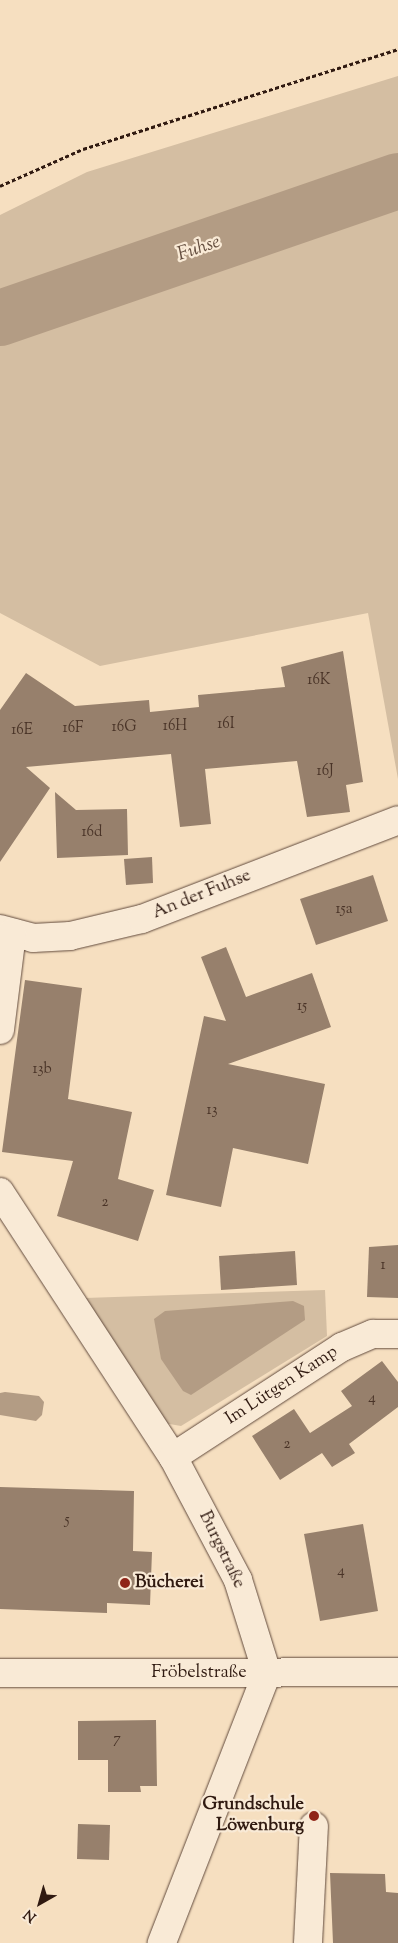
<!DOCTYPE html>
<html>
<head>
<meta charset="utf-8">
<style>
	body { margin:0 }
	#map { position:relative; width:398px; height:1943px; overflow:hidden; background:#f6dfc0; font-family:"Sorts Mill Goudy",serif }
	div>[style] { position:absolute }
	.green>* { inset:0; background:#d4bea2 }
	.water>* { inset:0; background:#b39c84 }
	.river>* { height:56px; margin:-28px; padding:0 28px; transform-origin:28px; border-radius:28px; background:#b39c84 }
	.building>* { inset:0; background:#97806c }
	.path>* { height:3px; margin-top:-1.5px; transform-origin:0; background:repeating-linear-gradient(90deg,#301a11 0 4px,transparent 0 6.5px) }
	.roads { filter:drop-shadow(0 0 1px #624b3d) drop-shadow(0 0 1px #624b3d) }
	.minor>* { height:28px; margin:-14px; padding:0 14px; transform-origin:14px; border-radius:14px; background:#f9ead6 }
	.dots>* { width:14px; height:14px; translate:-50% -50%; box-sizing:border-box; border:2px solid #f9ead6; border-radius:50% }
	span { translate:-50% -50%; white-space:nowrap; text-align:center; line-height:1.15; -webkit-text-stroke:4.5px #f9ead6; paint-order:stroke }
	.number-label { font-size:15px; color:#4a3428 }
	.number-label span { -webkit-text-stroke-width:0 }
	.street-label { font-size:18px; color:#301a11 }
	.poi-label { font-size:18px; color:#301a11; font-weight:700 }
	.left { translate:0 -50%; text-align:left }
	.right { translate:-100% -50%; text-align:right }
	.water-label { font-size:19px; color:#644e3f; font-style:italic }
	.north { position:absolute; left:15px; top:1878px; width:50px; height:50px; -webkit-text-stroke:4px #f9ead6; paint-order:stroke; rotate:218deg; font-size:14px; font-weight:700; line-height:20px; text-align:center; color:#301a11 }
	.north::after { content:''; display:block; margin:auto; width:18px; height:22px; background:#301a11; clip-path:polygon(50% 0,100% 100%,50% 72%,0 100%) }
</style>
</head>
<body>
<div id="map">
	<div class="green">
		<div style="clip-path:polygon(398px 76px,398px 779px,368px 613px,100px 666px,0 613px,0 215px,87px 172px)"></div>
		<div style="clip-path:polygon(325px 1290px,327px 1336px,181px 1426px,158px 1422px,85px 1298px)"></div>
	</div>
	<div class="water">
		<div style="clip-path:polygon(293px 1301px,304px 1306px,305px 1320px,191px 1395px,183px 1391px,161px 1359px,154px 1319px,165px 1311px)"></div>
		<div style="clip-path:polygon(5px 1392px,39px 1396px,44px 1402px,42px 1415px,36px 1421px,0 1415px,0 1393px)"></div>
	</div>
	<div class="river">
		<div style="left:0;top:318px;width:421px;rotate:-19deg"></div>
	</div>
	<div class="building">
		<div style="clip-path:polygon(343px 651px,363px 782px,346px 785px,350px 812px,307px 817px,297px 761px,205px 769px,211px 824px,180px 827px,171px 754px,26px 767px,50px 788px,0 862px,0 710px,26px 673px,75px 706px,149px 700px,150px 712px,199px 707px,198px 695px,285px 687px,281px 667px)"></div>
		<div style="clip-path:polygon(55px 792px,76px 810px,127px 809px,128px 855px,57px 858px)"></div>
		<div style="clip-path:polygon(152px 857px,153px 883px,126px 885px,124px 859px)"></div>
		<div style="clip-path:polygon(373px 875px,388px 921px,316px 945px,300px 899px)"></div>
		<div style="clip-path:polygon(226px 947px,246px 997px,312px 973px,331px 1027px,228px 1064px,325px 1084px,308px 1164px,233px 1148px,221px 1207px,166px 1195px,204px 1016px,226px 1021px,201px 957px)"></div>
		<div style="clip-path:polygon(25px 980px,82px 988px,68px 1099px,132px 1112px,118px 1179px,154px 1190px,138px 1241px,57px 1216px,73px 1161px,2px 1152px)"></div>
		<div style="clip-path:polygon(398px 1245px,398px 1298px,367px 1297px,369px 1247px)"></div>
		<div style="clip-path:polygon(295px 1251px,297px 1285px,221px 1290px,219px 1256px)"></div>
		<div style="clip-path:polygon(382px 1361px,398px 1382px,398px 1407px,349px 1444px,355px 1453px,332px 1467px,322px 1453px,280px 1480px,252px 1436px,294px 1409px,310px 1433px,352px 1406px,341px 1391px)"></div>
		<div style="clip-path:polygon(0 1487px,134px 1491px,133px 1551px,152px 1552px,150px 1605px,107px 1603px,107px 1613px,0 1609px)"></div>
		<div style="clip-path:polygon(363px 1524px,378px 1611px,320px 1621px,304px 1534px)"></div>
		<div style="clip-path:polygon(156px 1720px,157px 1786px,140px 1786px,141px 1792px,108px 1792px,108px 1760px,78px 1760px,78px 1721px)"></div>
		<div style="clip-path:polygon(78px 1824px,110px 1825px,109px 1860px,77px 1859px)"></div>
		<div style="clip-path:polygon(330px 1873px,385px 1874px,386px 1892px,398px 1893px,398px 1943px,333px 1943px)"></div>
	</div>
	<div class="path">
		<div style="left:0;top:186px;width:91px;rotate:-24deg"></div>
		<div style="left:83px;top:149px;width:330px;rotate:-17.6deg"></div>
	</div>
	<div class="roads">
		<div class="minor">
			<div style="left:0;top:929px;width:34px;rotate:15deg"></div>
			<div style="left:33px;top:938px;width:37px;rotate:-3deg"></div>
			<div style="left:70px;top:936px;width:74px;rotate:-13.3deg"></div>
			<div style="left:142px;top:919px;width:274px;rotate:-21.1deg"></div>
			<div style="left:0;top:1030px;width:98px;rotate:-82.9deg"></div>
			<div style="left:0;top:1192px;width:316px;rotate:56.9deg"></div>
			<div style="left:173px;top:1457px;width:139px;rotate:62.1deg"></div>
			<div style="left:238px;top:1580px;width:97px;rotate:72.7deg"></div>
			<div style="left:267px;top:1673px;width:290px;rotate:111.3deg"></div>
			<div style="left:173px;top:1457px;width:202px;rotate:-33.1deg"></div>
			<div style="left:342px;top:1347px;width:34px;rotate:-23deg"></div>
			<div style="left:373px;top:1334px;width:25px"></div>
			<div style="left:0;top:1673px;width:398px;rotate:-0.1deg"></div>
			<div style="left:308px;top:1943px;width:117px;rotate:-87.1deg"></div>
		</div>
	</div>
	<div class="dots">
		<div style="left:125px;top:1583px;background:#8f2418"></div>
		<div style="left:314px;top:1816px;background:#8f2418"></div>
	</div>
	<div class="number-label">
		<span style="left:319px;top:681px">16K</span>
		<span style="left:226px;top:725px">16I</span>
		<span style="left:175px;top:727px">16H</span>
		<span style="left:124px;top:728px">16G</span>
		<span style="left:73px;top:729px">16F</span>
		<span style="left:22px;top:731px">16E</span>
		<span style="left:325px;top:772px">16J</span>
		<span style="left:92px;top:833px">16d</span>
		<span style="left:344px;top:910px">15a</span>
		<span style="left:302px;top:1007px">15</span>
		<span style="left:42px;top:1070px">13b</span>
		<span style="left:212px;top:1111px">13</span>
		<span style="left:105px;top:1203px">2</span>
		<span style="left:383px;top:1266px">1</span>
		<span style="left:372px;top:1399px">4</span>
		<span style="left:287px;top:1445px">2</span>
		<span style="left:67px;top:1521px">5</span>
		<span style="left:341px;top:1572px">4</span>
		<span style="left:117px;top:1740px">7</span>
	</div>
	<div class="street-label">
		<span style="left:202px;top:895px;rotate:-22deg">An der Fuhse</span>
		<span style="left:282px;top:1386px;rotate:-33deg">Im Lütgen Kamp</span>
		<span style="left:221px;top:1550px;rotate:64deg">Burgstraße</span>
		<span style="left:199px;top:1673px">Fröbelstraße</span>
	</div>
	<div class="poi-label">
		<span class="left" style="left:135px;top:1583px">Bücherei</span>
		<span class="right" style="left:304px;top:1816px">Grundschule<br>Löwenburg</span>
	</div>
	<div class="water-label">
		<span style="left:199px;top:249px;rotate:-19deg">Fuhse</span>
	</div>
	<div class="north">N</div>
</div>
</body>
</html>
